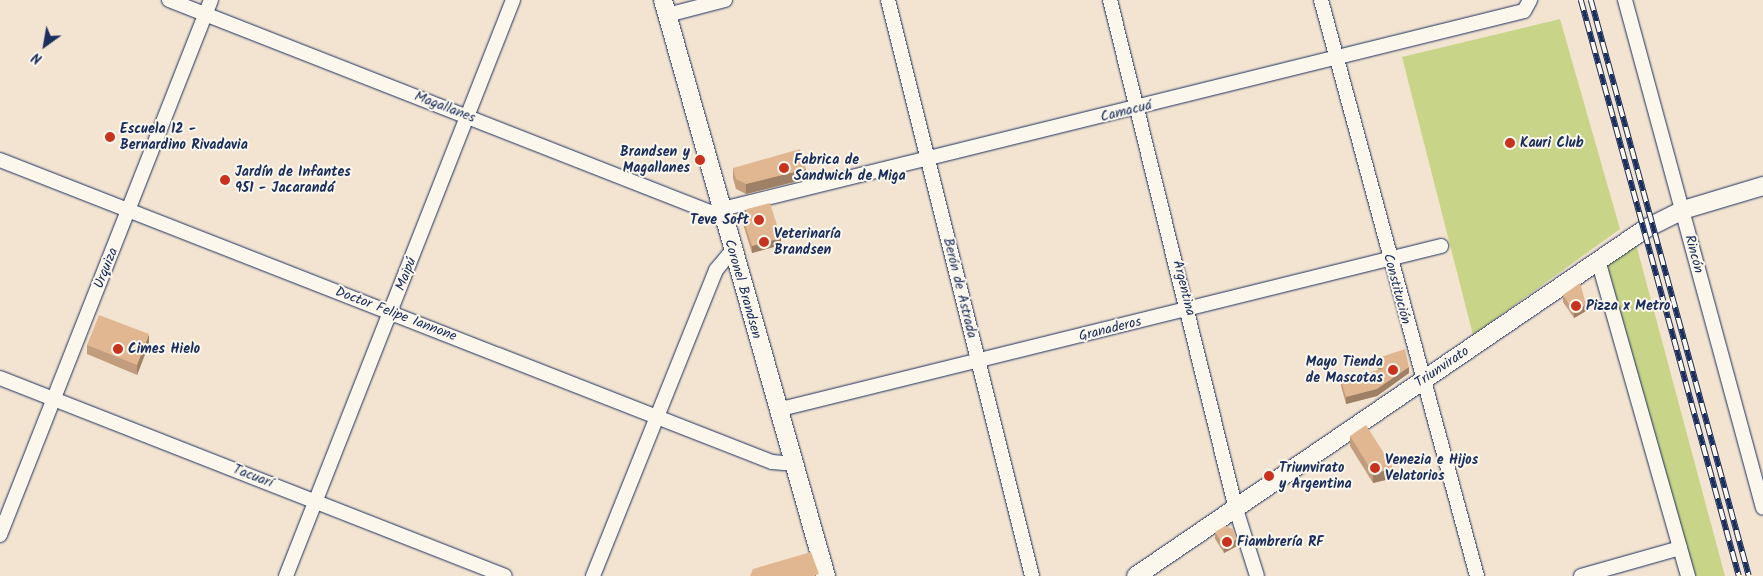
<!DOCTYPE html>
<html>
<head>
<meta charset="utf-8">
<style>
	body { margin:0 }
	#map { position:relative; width:1763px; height:576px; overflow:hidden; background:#f3e4d1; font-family:Kalam,sans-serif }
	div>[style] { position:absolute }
	.green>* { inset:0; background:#c8d588 }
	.roads { filter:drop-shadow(0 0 1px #1b2f5e) drop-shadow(0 0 1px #1b2f5e) }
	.minor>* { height:14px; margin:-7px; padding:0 7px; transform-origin:7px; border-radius:7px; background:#fbf7ec }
	.tertiary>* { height:18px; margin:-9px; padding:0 9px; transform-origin:9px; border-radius:9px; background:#fbf7ec }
	.rail>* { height:5.5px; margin-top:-2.75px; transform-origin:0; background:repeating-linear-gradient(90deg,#fbf7ec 0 11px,#1b2f5e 0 22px); box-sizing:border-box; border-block:1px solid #1b2f5e }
	.wall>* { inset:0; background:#c29d7d }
	.shaded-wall>* { inset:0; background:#9e8066 }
	.building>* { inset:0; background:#e1b791 }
	.dots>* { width:14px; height:14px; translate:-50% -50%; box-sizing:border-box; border:2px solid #fbf7ec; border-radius:50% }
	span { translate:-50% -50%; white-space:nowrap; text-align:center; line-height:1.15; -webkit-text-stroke:4px #fbf7ec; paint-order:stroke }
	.street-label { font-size:14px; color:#1b2f5e }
	.poi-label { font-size:14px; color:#1b2f5e; font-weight:700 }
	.left { translate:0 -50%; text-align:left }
	.right { translate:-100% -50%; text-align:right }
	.north { position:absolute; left:20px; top:20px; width:50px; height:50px; -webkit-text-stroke:4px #fbf7ec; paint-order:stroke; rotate:212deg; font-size:14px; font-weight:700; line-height:20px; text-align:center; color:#1b2f5e }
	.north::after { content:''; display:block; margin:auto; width:18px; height:22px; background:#1b2f5e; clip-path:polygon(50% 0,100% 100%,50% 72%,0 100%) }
</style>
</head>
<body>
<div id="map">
	<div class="green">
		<div style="clip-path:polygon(1560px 19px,1620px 229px,1473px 335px,1402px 57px)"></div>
		<div style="clip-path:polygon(1636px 244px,1725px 576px,1692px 576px,1603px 265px)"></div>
	</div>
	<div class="roads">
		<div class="minor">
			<div style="left:169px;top:0;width:581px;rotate:21.4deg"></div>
			<div style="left:710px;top:212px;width:838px;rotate:-13.87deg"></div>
			<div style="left:1524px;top:11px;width:13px;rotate:-61deg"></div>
			<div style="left:888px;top:0;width:594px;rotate:75.96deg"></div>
			<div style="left:1110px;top:0;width:524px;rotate:76.1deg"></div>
			<div style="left:1236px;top:509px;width:70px;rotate:72.6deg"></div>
			<div style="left:1321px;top:0;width:597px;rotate:74.85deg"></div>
			<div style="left:1625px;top:0;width:526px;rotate:74.8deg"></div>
			<div style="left:667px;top:15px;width:60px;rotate:-14.5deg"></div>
			<div style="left:0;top:160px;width:829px;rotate:21.37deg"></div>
			<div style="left:772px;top:462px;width:21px;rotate:5deg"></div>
			<div style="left:1598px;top:260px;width:329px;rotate:74.1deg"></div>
			<div style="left:0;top:378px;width:542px;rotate:21.41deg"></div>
			<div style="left:777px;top:410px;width:684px;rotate:-13.87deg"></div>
			<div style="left:0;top:535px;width:575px;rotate:-68.48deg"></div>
			<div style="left:286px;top:576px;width:619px;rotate:-68.49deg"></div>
			<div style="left:593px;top:576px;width:330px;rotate:-68.1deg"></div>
			<div style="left:716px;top:270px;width:25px;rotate:-50deg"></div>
			<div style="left:1581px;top:576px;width:103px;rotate:-15.8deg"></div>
		</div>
		<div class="tertiary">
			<div style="left:663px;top:0;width:599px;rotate:74.2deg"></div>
			<div style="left:1136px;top:576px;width:616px;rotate:-34.28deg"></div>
			<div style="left:1645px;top:229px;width:42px;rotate:-26.6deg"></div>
			<div style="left:1683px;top:210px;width:84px;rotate:-16.7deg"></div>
		</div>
	</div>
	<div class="rail">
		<div style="left:1581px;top:0;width:597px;rotate:74.66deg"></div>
		<div style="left:1591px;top:0;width:597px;rotate:74.66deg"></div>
	</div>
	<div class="wall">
		<div style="clip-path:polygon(733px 168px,806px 179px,746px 194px,736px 189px,733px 178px)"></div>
		<div style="clip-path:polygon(743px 218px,781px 245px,752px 253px,743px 224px)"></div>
		<div style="clip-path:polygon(1563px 295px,1586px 311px,1574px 318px,1563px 302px)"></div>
		<div style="clip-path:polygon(149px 344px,137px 375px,87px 354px,87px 345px)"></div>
		<div style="clip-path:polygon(1375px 359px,1409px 373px,1377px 396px,1346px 404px,1341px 386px,1341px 380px,1379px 370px,1375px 366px)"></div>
		<div style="clip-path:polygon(1350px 436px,1394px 478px,1373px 483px,1350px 446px)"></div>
		<div style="clip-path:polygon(1215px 532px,1237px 546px,1224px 553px,1215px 539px)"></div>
	</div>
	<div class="shaded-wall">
		<div style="clip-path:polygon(806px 169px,806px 179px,746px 194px,746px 184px)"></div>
		<div style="clip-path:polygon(781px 238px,781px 245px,752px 253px,752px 246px)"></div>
		<div style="clip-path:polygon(1586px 304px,1586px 311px,1574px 318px,1574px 312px)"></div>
		<div style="clip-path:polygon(149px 334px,149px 344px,137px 375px,137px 365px)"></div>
		<div style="clip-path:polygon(1409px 367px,1409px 373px,1377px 396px,1346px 404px,1346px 397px)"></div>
		<div style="clip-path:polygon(1394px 469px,1394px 478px,1373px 483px,1373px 473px)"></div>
		<div style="clip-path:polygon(1237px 539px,1237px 546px,1224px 553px,1224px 546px)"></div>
	</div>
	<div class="building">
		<div style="clip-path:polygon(800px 149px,806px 169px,746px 184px,736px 179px,733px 168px)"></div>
		<div style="clip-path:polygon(770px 203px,781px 238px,752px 246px,743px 218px,747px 209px)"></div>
		<div style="clip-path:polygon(1580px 283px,1586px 304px,1574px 312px,1563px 295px)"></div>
		<div style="clip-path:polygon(99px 315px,149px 334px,137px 365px,87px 345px)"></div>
		<div style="clip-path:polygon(1405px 349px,1409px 367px,1377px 389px,1346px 397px,1341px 380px,1383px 369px,1375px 359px)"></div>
		<div style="clip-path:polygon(1366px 425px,1394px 469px,1373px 473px,1350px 436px)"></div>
		<div style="clip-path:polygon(1225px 526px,1233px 529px,1237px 539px,1224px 546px,1215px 532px)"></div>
		<div style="clip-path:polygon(811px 552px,819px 574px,813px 576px,750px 576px,753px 569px)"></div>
	</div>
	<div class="dots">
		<div style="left:110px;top:137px;background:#c8321e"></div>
		<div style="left:1510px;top:143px;background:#c8321e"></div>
		<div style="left:700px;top:160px;background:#c8321e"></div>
		<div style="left:784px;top:168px;background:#c8321e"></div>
		<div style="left:225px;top:180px;background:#c8321e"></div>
		<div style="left:759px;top:220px;background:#c8321e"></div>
		<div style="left:764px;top:242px;background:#c8321e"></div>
		<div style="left:1576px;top:306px;background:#c8321e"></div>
		<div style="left:118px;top:349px;background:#c8321e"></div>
		<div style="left:1393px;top:370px;background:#c8321e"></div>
		<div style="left:1375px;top:468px;background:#c8321e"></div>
		<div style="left:1269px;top:476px;background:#c8321e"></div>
		<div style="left:1227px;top:542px;background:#c8321e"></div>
	</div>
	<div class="street-label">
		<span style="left:445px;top:107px;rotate:21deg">Magallanes</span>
		<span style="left:1126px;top:111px;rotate:-14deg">Camacuá</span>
		<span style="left:1694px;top:254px;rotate:75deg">Rincón</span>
		<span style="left:106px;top:268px;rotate:-68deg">Urquiza</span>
		<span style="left:406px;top:274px;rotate:-69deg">Maipú</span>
		<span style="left:960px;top:288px;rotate:76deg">Berón de Astrada</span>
		<span style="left:1184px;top:288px;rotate:76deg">Argentina</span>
		<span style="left:743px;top:289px;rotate:74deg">Coronel Brandsen</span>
		<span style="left:1397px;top:289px;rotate:75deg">Constitución</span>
		<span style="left:396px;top:314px;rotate:21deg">Doctor Felipe Iannone</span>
		<span style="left:1110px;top:329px;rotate:-14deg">Granaderos</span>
		<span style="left:1442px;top:367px;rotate:-34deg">Triunvirato</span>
		<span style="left:253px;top:476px;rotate:21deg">Tacuarí</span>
	</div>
	<div class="poi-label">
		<span class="left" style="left:120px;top:137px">Escuela 12 -<br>Bernardino Rivadavia</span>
		<span class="left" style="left:1520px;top:143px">Kauri Club</span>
		<span class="right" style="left:690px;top:160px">Brandsen y<br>Magallanes</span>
		<span class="left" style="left:794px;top:168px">Fabrica de<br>Sandwich de Miga</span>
		<span class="left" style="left:235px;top:180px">Jardín de Infantes<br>951 - Jacarandá</span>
		<span class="right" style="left:749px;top:220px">Teve Soft</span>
		<span class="left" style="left:774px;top:242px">Veterinaría<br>Brandsen</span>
		<span class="left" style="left:1586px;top:306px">Pizza x Metro</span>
		<span class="left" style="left:128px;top:349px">Cimes Hielo</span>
		<span class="right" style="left:1383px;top:370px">Mayo Tienda<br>de Mascotas</span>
		<span class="left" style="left:1385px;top:468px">Venezia e Hijos<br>Velatorios</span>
		<span class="left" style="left:1279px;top:476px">Triunvirato<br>y Argentina</span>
		<span class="left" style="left:1237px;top:542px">Fiambrería RF</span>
	</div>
	<div class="north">N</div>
</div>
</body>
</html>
